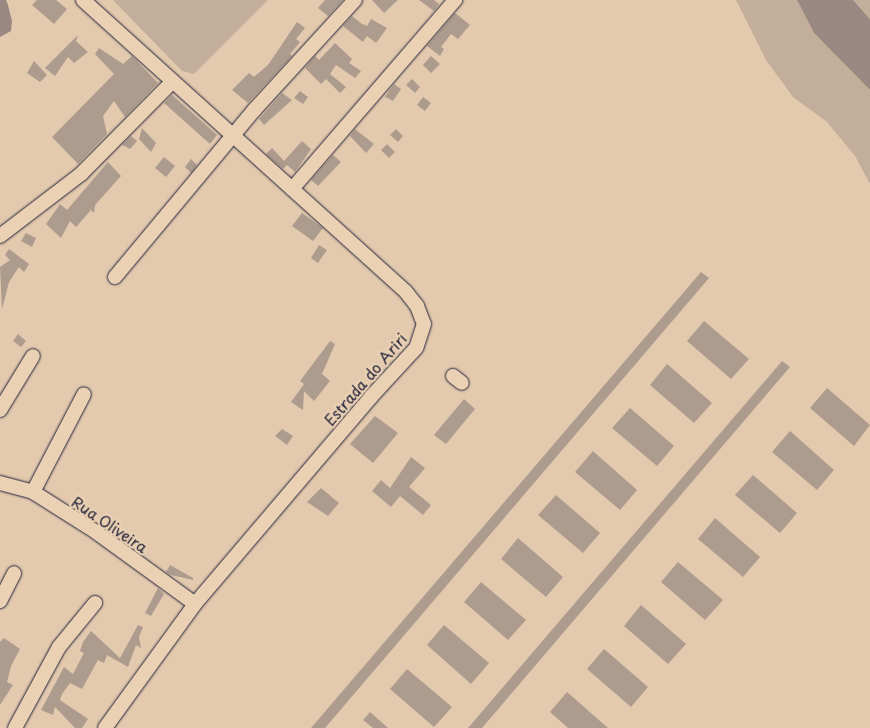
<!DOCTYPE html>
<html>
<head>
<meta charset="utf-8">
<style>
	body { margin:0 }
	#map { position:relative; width:870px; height:728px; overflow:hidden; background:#e3caae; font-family:"Playpen Sans",sans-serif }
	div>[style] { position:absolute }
	.green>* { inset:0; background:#c3ae9b }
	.water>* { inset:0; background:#9a8982 }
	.building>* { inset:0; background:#ad9b8e }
	.roads { filter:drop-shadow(0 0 1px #22223b) drop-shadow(0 0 1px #22223b) }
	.minor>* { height:14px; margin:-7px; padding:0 7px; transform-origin:7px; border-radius:7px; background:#ebd1b3 }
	span { translate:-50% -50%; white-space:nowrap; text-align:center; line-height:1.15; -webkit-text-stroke:4.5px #ebd1b3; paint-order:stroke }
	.street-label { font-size:15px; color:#22223b }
</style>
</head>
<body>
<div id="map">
	<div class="green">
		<div style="clip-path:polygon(113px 0,268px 0,194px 74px,182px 71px)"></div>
		<div style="clip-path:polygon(736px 0,797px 0,814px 33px,870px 90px,870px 184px,855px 156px,827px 122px,793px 97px,766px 60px)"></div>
		<div style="clip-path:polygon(853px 0,870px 0,870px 19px)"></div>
	</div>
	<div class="water">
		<div style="clip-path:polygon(0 0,6px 0,8px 5px,12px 21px,11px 31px,0 37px)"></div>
		<div style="clip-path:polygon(797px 0,853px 0,870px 19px,870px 90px,814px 33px)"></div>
	</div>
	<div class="building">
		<div style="clip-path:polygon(37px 0,56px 0,67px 9px,54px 24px,32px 5px)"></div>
		<div style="clip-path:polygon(325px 0,343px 0,328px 16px,318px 8px)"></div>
		<div style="clip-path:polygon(372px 0,398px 0,384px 13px)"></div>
		<div style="clip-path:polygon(419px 0,434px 0,439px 4px,434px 11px)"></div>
		<div style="clip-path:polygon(455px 13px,470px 25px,458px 39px,451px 34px,441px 47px,444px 49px,440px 56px,427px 46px)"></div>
		<div style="clip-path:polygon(352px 16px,362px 24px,367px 26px,371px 19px,387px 28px,376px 43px,367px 36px,363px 42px,343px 26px)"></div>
		<div style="clip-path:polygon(297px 22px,305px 28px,296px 39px,300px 42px,290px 54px,292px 56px,248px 103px,232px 90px,249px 73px,254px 77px,268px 65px)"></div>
		<div style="clip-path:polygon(78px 35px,76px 41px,88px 52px,74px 63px,68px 57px,55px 76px,45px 68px)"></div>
		<div style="clip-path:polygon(335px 43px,352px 59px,349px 63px,361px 71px,355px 78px,336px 65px,330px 74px,346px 87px,340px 93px,326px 79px,321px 84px,305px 68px,315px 56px,319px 60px)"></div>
		<div style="clip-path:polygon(99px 48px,123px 64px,132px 56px,158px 83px,125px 117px,114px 101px,103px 116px,107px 134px,78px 164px,52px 137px,114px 74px,95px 54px)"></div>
		<div style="clip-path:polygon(431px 56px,440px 64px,431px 73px,423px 65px)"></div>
		<div style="clip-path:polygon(34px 61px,47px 75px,40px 82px,27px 73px)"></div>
		<div style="clip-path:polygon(412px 79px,420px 87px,415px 93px,406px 85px)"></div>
		<div style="clip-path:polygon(394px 84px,401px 89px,393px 101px,385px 97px)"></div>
		<div style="clip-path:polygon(300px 91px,308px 97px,303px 104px,294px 98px)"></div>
		<div style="clip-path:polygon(282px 93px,292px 100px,264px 125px,259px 119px)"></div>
		<div style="clip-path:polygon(172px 95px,217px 135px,210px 144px,164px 103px)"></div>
		<div style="clip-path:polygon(423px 97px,431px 103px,425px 111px,417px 105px)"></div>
		<div style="clip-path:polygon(142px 128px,156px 143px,151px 152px,139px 139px)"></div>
		<div style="clip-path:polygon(355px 129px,374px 144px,366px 153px,350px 136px)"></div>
		<div style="clip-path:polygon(396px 129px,403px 136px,398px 142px,390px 135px)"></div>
		<div style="clip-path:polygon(131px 136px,137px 141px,130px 149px,122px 145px)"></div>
		<div style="clip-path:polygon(302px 141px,311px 149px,295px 172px,287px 165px,283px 169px,266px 154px,272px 148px,284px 161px)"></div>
		<div style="clip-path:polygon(387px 144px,395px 152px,389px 158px,381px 150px)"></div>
		<div style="clip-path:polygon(333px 155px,341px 162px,318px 186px,311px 180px)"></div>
		<div style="clip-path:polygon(164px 157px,175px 166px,166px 177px,155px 168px)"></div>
		<div style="clip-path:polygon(191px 159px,197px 165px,191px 173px,185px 167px)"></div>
		<div style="clip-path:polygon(108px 162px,121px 176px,95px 205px,94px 213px,91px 210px,76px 227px,70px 221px,61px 238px,46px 224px,60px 204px,67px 210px)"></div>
		<div style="clip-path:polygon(302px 213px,323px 228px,313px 241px,292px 226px)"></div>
		<div style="clip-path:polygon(26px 233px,36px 238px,32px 247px,21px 241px)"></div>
		<div style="clip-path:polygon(319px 245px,327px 250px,318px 263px,311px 258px)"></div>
		<div style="clip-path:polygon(9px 249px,29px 264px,24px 272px,19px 267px,9px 282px,2px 309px,0 267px,10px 260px,5px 255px)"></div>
		<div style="clip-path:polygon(701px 272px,709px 278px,546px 469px,325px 728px,311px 728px)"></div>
		<div style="clip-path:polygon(704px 321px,749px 359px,731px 379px,687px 341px)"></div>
		<div style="clip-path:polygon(18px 334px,26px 341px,21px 347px,13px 341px)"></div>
		<div style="clip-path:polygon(330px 341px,335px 344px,322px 374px,330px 381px,314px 401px,304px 391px,303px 410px,291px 402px,304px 384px,300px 381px)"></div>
		<div style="clip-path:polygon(782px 361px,790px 367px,732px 435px,482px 728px,468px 728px)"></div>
		<div style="clip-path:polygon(667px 364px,712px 403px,694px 423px,650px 385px)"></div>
		<div style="clip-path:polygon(827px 388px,870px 425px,854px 446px,810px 408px)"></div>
		<div style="clip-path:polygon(464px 399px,475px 409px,446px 444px,434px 435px)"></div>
		<div style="clip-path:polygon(630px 408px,674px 446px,657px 466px,612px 428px)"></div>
		<div style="clip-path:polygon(375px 416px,398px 433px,373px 463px,350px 444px)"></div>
		<div style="clip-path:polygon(282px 429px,293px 436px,287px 445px,275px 436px)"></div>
		<div style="clip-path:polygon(790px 431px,834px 470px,817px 490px,772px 452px)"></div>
		<div style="clip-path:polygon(593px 451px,637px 490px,620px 510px,575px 472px)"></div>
		<div style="clip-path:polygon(411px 457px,425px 468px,409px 487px,431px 505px,423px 515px,400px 496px,391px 507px,372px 491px,381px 480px,390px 488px)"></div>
		<div style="clip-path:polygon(753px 475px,797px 513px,780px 533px,735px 495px)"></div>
		<div style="clip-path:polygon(321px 488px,339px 503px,328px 516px,307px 502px)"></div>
		<div style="clip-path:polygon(556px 495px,600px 533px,583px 553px,538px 515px)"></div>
		<div style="clip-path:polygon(715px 518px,760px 557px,743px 577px,698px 539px)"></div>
		<div style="clip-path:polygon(518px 538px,563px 577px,546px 597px,501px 559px)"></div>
		<div style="clip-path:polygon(678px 562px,723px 600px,705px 620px,661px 582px)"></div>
		<div style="clip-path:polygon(170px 565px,193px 578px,193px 580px,171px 575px,166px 572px)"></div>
		<div style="clip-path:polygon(481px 582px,526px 620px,508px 640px,464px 602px)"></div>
		<div style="clip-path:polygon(158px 588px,164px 594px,151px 616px,145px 613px)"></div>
		<div style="clip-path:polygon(641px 605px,686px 644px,668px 664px,624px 626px)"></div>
		<div style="clip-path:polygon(138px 625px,143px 627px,139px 637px,141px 648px,136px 645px,128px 667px,107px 655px,104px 663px,98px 660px,82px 689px,70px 683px,62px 694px,60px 700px,88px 719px,82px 728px,75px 728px,55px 707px,53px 715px,41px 710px,64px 667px,73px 674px,84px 653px,80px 651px,83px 642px,91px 631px,120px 658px)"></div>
		<div style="clip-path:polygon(444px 625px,489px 663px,471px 684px,427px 645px)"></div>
		<div style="clip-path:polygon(4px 638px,20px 649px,11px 666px,7px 682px,13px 685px,0 705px,0 642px)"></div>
		<div style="clip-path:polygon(604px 649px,648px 687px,631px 707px,587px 669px)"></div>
		<div style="clip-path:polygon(407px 669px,452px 707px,434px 727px,390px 689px)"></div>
		<div style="clip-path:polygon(567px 692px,608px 728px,568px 728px,550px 712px)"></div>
		<div style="clip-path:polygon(370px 712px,388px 728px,373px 728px,363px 720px)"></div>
	</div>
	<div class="roads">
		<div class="minor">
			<div style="left:83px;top:0;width:435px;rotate:42.1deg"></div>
			<div style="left:406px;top:292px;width:18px;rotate:52deg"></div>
			<div style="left:417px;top:306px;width:19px;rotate:69deg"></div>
			<div style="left:424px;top:324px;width:25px;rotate:108deg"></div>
			<div style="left:416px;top:348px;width:67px;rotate:132.6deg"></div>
			<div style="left:371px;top:397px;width:272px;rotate:130.4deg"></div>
			<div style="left:195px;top:604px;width:153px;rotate:126deg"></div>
			<div style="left:292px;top:189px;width:250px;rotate:-49.2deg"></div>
			<div style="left:0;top:236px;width:102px;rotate:-37.4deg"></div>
			<div style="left:81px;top:174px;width:129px;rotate:-45.3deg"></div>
			<div style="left:115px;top:277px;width:219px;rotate:-50.2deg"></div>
			<div style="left:255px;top:109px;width:148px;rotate:-47.5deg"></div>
			<div style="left:453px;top:376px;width:11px;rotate:38deg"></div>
			<div style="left:0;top:410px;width:63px;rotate:-58.6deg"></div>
			<div style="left:0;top:483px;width:34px;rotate:15deg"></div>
			<div style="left:33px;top:492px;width:75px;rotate:32.4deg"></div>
			<div style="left:96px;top:532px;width:122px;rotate:36deg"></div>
			<div style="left:33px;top:492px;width:110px;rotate:-62.5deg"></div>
			<div style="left:0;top:601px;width:31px;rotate:-63deg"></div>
			<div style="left:15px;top:728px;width:92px;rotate:-61.5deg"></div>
			<div style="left:59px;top:647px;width:57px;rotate:-50.7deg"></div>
		</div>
	</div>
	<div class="street-label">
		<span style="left:365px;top:379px;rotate:-49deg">Estrada do Ariri</span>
		<span style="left:110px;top:524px;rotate:34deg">Rua Oliveira</span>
	</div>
</div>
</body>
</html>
